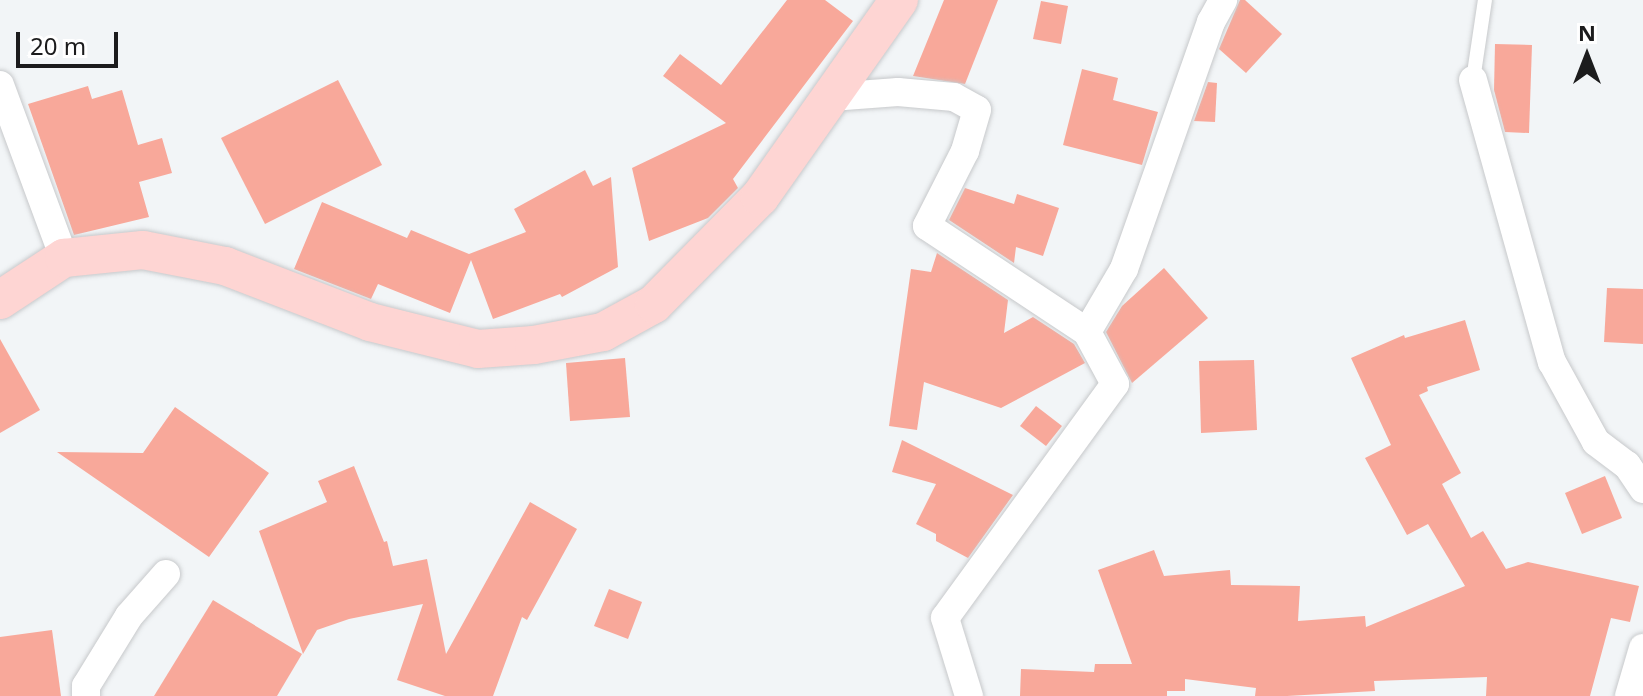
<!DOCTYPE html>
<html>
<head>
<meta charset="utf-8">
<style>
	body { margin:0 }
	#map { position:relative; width:1643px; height:696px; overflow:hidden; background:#f2f5f7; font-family:"Noto Sans",sans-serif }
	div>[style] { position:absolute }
	.building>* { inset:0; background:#f8a89a }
	.roads { filter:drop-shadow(0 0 2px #c7c9cb) drop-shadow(0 0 2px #c7c9cb) }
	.lane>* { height:14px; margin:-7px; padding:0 7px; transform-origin:7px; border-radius:7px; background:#fff }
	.street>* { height:28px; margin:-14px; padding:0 14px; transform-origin:14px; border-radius:14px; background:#fff }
	.secondary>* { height:38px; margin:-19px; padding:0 19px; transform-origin:19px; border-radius:19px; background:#fed5d3 }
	span { translate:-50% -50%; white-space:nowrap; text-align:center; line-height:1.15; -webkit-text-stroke:8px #fff; paint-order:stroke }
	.north { position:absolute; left:1547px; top:16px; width:80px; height:80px; -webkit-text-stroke:6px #fff; paint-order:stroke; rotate:0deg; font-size:22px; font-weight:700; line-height:32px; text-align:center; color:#1c1c1d }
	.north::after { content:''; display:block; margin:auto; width:28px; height:36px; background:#1c1c1d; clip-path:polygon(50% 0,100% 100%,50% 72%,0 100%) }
	.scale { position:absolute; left:16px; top:32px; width:102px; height:36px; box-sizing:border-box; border:4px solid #1c1c1d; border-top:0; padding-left:10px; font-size:24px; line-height:28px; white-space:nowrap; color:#1c1c1d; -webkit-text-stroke:6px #fff; paint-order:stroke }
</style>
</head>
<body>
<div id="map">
	<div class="building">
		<div style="clip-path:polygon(787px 0,825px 0,853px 21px,733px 179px,738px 188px,708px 218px,649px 241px,632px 168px,726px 123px,663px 76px,680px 54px,721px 85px)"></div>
		<div style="clip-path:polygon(944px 0,998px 0,965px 84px,913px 76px)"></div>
		<div style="clip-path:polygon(1240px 0,1245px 0,1282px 34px,1246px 73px,1219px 49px)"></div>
		<div style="clip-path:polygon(1041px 1px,1068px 6px,1061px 44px,1033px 39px)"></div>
		<div style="clip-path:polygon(1495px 44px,1532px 45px,1529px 133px,1505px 132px,1494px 90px)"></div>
		<div style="clip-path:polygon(1082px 69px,1118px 78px,1113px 100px,1158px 112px,1142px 165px,1063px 145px)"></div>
		<div style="clip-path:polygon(338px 80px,382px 165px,265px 224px,221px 138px)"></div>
		<div style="clip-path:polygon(1208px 82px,1217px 83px,1215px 122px,1194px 121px)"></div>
		<div style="clip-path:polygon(88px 86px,92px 99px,122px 90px,138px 145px,162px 138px,172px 173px,139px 182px,149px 217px,74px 235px,28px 104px)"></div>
		<div style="clip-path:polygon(585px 170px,593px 186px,611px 177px,618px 267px,562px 297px,560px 294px,493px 319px,471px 260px,450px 313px,378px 284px,371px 299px,294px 269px,322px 202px,407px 238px,411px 230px,469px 254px,526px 232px,514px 209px)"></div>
		<div style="clip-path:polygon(965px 188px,1014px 204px,1017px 194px,1059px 208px,1043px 256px,1016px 247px,1014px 263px,949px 220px)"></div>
		<div style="clip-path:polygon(937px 253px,1008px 300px,1004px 333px,1033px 317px,1074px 344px,1085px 363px,1001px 408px,924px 382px,917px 430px,889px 426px,911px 269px,931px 272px)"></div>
		<div style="clip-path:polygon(1164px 268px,1208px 318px,1132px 383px,1106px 332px,1122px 306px)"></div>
		<div style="clip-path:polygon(1607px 288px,1643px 289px,1643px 344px,1604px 342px)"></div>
		<div style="clip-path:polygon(1465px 320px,1480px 370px,1427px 387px,1428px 391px,1419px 395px,1461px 473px,1442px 484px,1471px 538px,1483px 531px,1506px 569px,1528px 562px,1639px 586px,1630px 622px,1611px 618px,1590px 696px,1486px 696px,1487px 677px,1374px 681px,1375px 691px,1287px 696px,1255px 696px,1256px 688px,1185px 679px,1185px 691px,1167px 691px,1167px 696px,1020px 696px,1021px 669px,1094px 672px,1095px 664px,1132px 664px,1098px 570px,1154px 550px,1164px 576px,1230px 570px,1231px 585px,1300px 586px,1298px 621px,1365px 616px,1366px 627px,1465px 586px,1428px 524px,1407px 535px,1365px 458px,1391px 445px,1351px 358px,1404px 335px,1405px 338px)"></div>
		<div style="clip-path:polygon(0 339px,40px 410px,0 433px)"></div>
		<div style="clip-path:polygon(625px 358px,630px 417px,570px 421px,566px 363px)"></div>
		<div style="clip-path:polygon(1254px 360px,1257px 430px,1201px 433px,1199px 361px)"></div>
		<div style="clip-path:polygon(1036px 406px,1062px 426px,1046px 446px,1020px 426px)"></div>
		<div style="clip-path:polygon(175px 407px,269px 473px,209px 557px,57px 452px,143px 453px)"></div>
		<div style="clip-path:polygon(902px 440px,1013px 495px,968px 558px,936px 541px,936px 534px,916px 524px,936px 484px,892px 472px)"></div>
		<div style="clip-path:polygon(354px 466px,384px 542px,387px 541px,393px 566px,427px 559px,446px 654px,530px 502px,577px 529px,527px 620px,522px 617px,493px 696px,445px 696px,397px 680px,423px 604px,349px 619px,317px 630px,303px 654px,259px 531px,327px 502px,318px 481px)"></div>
		<div style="clip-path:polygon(1605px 476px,1622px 518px,1582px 534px,1565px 493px)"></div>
		<div style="clip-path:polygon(609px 589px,642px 602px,628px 639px,594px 626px)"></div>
		<div style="clip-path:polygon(213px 600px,302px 654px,277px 696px,154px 696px)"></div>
		<div style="clip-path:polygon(52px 630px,61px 696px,0 696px,0 637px)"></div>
	</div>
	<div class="roads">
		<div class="lane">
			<div style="left:1473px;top:80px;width:81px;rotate:-81.5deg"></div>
		</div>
		<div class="street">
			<div style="left:1473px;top:80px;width:293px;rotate:74.4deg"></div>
			<div style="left:1552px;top:362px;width:91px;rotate:61.2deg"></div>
			<div style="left:1596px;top:442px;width:39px;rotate:37deg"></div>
			<div style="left:1627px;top:465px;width:29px;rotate:56deg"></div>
			<div style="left:0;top:85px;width:184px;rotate:69.7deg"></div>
			<div style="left:831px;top:97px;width:67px;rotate:-4.3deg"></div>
			<div style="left:898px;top:92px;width:56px;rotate:5.1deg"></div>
			<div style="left:954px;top:97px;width:26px;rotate:29deg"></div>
			<div style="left:977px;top:110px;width:43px;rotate:106.3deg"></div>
			<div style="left:965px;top:151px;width:84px;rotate:116.9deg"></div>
			<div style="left:927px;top:226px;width:192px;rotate:33.5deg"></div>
			<div style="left:1087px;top:332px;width:59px;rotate:61.7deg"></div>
			<div style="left:1115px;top:384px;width:289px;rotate:126deg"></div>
			<div style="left:945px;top:618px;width:82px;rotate:72.9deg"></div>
			<div style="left:1087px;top:332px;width:73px;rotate:-59.6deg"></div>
			<div style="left:1124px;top:269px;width:262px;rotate:-70.6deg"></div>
			<div style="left:1211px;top:22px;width:25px;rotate:-61deg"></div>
			<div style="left:86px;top:696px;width:10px;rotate:-90deg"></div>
			<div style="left:86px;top:686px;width:82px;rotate:-58.4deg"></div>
			<div style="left:129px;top:616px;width:56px;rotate:-48.6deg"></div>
			<div style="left:1629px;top:696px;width:50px;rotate:-73.7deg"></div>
		</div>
		<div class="secondary">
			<div style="left:0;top:300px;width:77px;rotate:-33.3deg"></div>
			<div style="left:64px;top:258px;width:79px;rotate:-5.8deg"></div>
			<div style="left:143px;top:250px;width:84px;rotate:11deg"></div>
			<div style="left:225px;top:266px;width:155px;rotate:21.1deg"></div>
			<div style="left:370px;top:322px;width:111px;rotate:14deg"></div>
			<div style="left:478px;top:349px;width:56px;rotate:-4.1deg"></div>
			<div style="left:534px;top:345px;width:70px;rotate:-10.7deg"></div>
			<div style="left:603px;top:332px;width:58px;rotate:-28.8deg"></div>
			<div style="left:654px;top:304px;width:151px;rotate:-45.3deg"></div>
			<div style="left:760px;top:197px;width:241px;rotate:-54.8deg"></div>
		</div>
	</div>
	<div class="north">N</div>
	<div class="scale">20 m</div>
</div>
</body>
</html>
